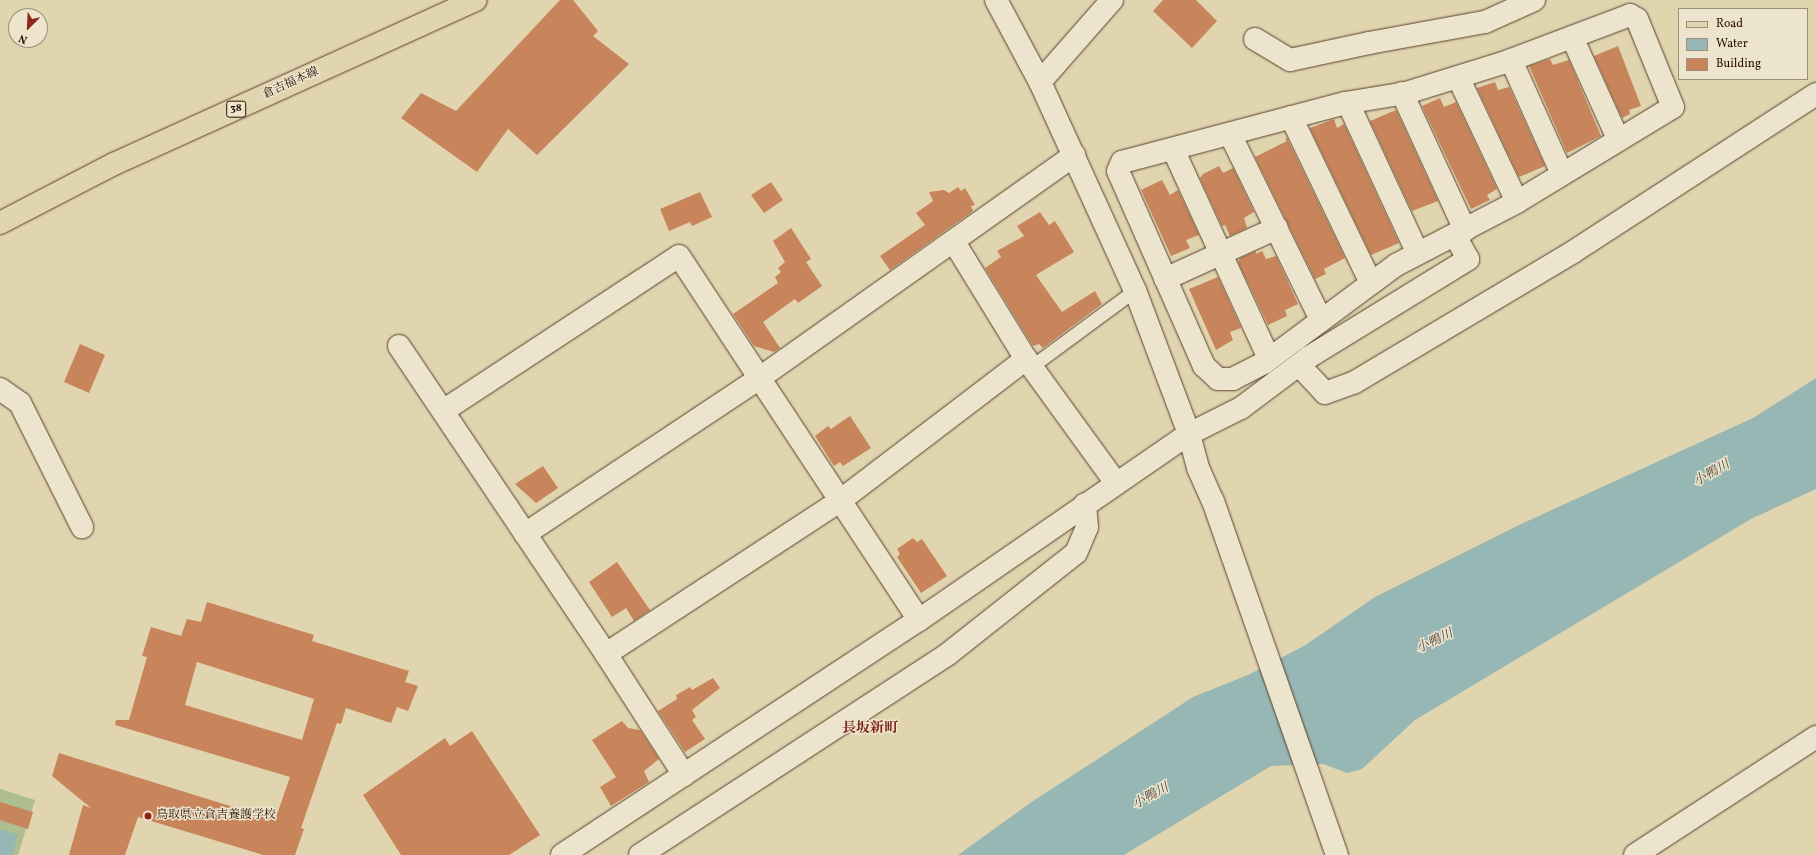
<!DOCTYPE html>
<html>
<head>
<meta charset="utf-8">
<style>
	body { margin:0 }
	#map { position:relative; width:1816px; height:855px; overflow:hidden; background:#e1d5b0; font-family:Vollkorn,"Noto Serif JP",serif }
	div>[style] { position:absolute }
	.green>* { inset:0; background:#aebe8e }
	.water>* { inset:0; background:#97b7b4 }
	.building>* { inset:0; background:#c8855b }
	.roads { filter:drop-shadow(0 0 1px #58402d) drop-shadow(0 0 1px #58402d) }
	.service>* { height:13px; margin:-6.5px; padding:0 6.5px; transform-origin:6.5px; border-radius:6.5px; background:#ece4cc }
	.minor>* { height:22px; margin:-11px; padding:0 11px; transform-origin:11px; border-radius:11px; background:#ece4cc }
	.tertiary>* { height:22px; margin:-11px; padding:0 11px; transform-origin:11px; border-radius:11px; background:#ece4cc }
	.primary>* { height:22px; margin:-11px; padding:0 11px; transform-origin:11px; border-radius:11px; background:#e1d5b0 }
	.dots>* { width:11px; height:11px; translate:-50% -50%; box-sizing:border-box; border:2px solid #ece4cc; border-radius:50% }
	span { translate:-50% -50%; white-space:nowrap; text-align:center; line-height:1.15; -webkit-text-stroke:3px #ece4cc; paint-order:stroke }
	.shield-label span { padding:1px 3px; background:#ece4cc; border:1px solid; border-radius:3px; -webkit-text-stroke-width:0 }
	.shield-label { font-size:11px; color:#2a0f01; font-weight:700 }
	.street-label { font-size:12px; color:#2a0f01 }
	.poi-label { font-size:12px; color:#2a0f01 }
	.left { translate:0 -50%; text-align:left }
	.water-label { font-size:13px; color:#504a40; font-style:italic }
	.quarter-label { font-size:14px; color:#7a1f14; font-weight:700 }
	.legend { position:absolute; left:1678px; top:8px; width:130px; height:72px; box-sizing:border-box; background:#ece4cc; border:1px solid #9e8f7b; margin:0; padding:5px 7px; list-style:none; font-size:12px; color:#2a0f01 }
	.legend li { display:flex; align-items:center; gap:8px; height:20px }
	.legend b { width:20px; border:1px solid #9e8f7b }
	.north { position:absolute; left:8px; top:8px; width:40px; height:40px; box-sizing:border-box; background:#ece4cc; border:1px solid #9e8f7b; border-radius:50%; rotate:204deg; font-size:11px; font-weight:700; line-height:16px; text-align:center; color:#2a0f01 }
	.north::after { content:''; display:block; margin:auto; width:14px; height:18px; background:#8f2418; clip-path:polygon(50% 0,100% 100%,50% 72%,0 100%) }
</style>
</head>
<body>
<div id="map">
	<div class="green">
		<div style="clip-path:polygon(0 789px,35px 800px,18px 855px,0 855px)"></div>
	</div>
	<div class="water">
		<div style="clip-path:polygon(1816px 378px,1816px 489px,1751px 519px,1415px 720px,1362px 769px,1347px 773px,1323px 764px,1271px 766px,1124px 855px,958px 855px,1030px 803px,1193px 697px,1248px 675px,1304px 646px,1375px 597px,1521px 524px,1753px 418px)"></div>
		<div style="clip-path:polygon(0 829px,18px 835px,12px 855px,0 855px)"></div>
	</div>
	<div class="building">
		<div style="clip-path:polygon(560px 0,573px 0,598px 31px,593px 36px,629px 64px,537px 155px,508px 129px,477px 172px,401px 118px,421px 93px,456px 111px)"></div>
		<div style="clip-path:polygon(1163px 0,1196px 0,1217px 21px,1192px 48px,1153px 11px)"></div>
		<div style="clip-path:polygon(1618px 46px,1641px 106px,1629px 110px,1630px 114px,1622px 118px,1594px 56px)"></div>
		<div style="clip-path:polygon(1550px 59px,1553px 65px,1569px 60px,1601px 136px,1567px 153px,1529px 66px)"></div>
		<div style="clip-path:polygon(1495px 82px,1498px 90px,1509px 87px,1545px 166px,1519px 177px,1477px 88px)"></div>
		<div style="clip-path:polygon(1440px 98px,1444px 107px,1456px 102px,1497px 189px,1487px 195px,1490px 200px,1471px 209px,1422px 106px)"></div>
		<div style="clip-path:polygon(1396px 110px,1438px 201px,1412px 211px,1370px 121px)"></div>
		<div style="clip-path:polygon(1334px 119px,1337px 128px,1344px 124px,1399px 243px,1371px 255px,1310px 128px)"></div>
		<div style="clip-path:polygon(1285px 138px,1287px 138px,1345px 258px,1324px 269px,1326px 274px,1315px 279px,1255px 157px,1287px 141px)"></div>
		<div style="clip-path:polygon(1219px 166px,1223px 173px,1233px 168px,1254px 212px,1244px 218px,1247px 228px,1230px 236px,1225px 225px,1222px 226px,1200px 178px,1203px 174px)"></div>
		<div style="clip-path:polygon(1162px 180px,1170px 195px,1178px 190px,1199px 235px,1186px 240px,1190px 248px,1171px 256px,1141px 190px)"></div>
		<div style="clip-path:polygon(771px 182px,783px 200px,764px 213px,751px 195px)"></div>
		<div style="clip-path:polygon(958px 187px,961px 191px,965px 188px,975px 205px,971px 206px,973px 211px,890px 270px,880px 256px,925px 225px,916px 213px,933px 201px,929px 192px,944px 190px,949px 193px)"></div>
		<div style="clip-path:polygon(700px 192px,712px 217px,692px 226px,690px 222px,669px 231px,660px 209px)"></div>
		<div style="clip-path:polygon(1040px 212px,1049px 225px,1055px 221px,1074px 252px,1036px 275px,1062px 312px,1095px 291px,1102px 304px,1043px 348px,1039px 344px,1033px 346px,985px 268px,1001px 257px,997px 251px,1024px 236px,1017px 226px)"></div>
		<div style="clip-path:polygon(791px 228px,811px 259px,806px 262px,822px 286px,798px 303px,795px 299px,763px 322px,780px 348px,774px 352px,754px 346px,733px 314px,778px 283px,775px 277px,781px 272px,778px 268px,785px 262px,773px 241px)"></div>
		<div style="clip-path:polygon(1256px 251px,1256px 254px,1262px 251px,1266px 259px,1276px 256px,1298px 304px,1285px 310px,1287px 316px,1268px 325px,1238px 262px,1240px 258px)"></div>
		<div style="clip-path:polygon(1218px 277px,1241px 328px,1230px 332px,1233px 340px,1216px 350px,1189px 289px)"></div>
		<div style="clip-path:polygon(80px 344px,105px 355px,89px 393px,64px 382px)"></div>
		<div style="clip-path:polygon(850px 416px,871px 448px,843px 466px,840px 462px,834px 466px,815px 436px,828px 426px,831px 429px)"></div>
		<div style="clip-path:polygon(543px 466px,558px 488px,536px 503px,515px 484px)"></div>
		<div style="clip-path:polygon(913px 538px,917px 542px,922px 539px,947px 576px,921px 593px,897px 557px,900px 554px,897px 549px)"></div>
		<div style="clip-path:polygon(617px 562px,650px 610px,634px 621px,626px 608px,612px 617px,589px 582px)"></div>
		<div style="clip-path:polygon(evenodd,207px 602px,314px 635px,312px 641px,409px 671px,405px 682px,418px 686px,408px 711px,397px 707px,391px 723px,346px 708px,341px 724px,337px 723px,301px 828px,304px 829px,295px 855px,263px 855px,138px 817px,125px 855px,69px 855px,83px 805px,91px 808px,52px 776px,59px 753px,275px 820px,290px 777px,115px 725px,116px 720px,129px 720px,147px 657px,142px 656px,151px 627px,181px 636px,187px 619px,201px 622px,207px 602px,197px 662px,314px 699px,302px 740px,185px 705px,197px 662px)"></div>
		<div style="clip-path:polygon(713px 678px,720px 688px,692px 710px,696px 717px,692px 720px,705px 739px,685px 752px,658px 711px,677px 699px,676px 695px,690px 687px,692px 690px)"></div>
		<div style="clip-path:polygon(622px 721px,628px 728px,640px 730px,659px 759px,644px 771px,649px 782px,611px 806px,600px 787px,616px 777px,592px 740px)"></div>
		<div style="clip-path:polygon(472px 731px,540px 835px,509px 855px,401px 855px,363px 795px,445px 738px,450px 746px)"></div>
		<div style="clip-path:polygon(0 802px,33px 812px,28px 829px,0 820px)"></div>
	</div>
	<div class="roads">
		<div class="service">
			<div style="left:1032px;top:366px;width:128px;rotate:-36.4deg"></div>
		</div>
		<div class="minor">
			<div style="left:1630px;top:15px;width:8px;rotate:30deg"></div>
			<div style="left:1637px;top:19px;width:95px;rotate:67.8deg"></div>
			<div style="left:1673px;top:107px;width:183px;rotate:148.7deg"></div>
			<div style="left:1517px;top:202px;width:136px;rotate:152.5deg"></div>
			<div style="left:1396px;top:265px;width:164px;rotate:143.4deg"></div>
			<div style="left:1264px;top:363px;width:35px;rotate:153deg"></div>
			<div style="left:1233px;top:379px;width:15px;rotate:180deg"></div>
			<div style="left:1218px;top:379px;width:19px;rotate:-137deg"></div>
			<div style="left:1204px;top:366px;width:213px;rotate:-113.8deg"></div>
			<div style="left:1118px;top:171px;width:10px;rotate:-66deg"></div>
			<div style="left:1122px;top:162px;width:231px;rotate:-14.8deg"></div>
			<div style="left:1345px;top:103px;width:62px;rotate:-9.3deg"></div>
			<div style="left:1406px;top:93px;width:102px;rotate:-17.2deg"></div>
			<div style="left:1503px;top:63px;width:136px;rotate:-20.7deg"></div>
			<div style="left:1572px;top:37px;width:112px;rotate:65.7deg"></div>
			<div style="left:1255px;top:39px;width:41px;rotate:31deg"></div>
			<div style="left:1290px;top:60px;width:81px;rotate:-12.1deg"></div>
			<div style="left:1369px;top:43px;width:118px;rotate:-10.3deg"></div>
			<div style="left:1485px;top:22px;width:54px;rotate:-24.2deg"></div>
			<div style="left:1511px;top:60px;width:125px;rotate:65.9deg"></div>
			<div style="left:1458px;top:77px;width:138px;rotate:64.7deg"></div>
			<div style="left:1040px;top:82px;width:109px;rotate:-48.7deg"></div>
			<div style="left:1402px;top:93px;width:151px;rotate:65.3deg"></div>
			<div style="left:1348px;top:103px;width:166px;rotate:65.1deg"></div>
			<div style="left:1291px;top:117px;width:184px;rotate:64.3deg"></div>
			<div style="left:1230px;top:134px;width:207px;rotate:63.9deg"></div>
			<div style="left:1173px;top:149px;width:231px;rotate:65.4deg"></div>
			<div style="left:954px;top:242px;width:137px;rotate:58.4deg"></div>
			<div style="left:1026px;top:359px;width:153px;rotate:54deg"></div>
			<div style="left:1165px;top:279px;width:123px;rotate:-24.5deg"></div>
			<div style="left:399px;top:346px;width:371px;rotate:56.1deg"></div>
			<div style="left:606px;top:654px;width:144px;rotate:57.2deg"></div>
			<div style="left:1299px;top:365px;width:38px;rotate:47deg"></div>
			<div style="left:1325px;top:393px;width:32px;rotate:-20deg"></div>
			<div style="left:1355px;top:382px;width:254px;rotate:-30.8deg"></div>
			<div style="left:1573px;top:252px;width:290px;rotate:-33deg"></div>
			<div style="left:0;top:389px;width:24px;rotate:35deg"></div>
			<div style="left:20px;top:403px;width:139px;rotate:63.4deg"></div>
			<div style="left:443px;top:411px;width:282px;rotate:-33.3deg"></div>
			<div style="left:679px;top:256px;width:436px;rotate:56.6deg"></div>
			<div style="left:525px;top:534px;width:283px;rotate:-33.6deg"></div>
			<div style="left:761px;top:377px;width:384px;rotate:-35.3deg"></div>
			<div style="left:606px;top:654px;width:281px;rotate:-33.2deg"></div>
			<div style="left:841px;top:500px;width:233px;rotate:-37.3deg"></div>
			<div style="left:562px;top:855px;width:427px;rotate:-33.4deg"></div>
			<div style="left:919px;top:620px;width:328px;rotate:-34.6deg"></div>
			<div style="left:1189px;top:434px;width:58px;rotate:-26.6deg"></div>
			<div style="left:1241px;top:408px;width:85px;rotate:-36.9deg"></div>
			<div style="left:1309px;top:357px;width:187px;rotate:-31.6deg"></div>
			<div style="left:1468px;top:259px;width:26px;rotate:-119deg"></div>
			<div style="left:640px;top:855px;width:368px;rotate:-33.1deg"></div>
			<div style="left:948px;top:654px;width:163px;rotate:-38.3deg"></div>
			<div style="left:1076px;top:553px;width:28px;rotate:-67deg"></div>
			<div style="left:1087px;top:527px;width:23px;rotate:-95deg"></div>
			<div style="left:1635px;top:855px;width:216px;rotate:-33.1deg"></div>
		</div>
		<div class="tertiary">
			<div style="left:996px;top:0;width:93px;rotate:61.8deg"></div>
			<div style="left:1040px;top:82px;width:229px;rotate:65.5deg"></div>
			<div style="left:1135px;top:290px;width:154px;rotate:69.4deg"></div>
			<div style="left:1189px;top:434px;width:35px;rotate:75deg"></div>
			<div style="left:1198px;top:468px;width:36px;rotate:66deg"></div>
			<div style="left:1213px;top:501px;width:375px;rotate:70.7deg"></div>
		</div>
		<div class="primary">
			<div style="left:0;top:223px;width:128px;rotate:-27.4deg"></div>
			<div style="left:114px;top:164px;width:397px;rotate:-24.4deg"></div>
		</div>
	</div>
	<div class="dots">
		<div style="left:148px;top:816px;background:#8f2418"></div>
	</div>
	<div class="shield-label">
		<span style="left:236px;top:109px">38</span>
	</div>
	<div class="street-label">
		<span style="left:291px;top:84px;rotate:-24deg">倉吉福本線</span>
	</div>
	<div class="poi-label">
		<span class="left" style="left:156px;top:816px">鳥取県立倉吉養護学校</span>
	</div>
	<div class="water-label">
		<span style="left:1712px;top:474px;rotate:-30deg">小鴨川</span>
		<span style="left:1435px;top:642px;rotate:-26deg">小鴨川</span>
		<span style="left:1151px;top:797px;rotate:-29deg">小鴨川</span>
	</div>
	<div class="quarter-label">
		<span style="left:870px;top:729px">長坂新町</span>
	</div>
	<ul class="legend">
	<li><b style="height:5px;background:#e1d5b0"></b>Road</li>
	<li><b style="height:11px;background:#97b7b4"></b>Water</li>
	<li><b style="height:11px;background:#c8855b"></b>Building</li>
	</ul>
	<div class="north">N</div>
</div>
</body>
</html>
